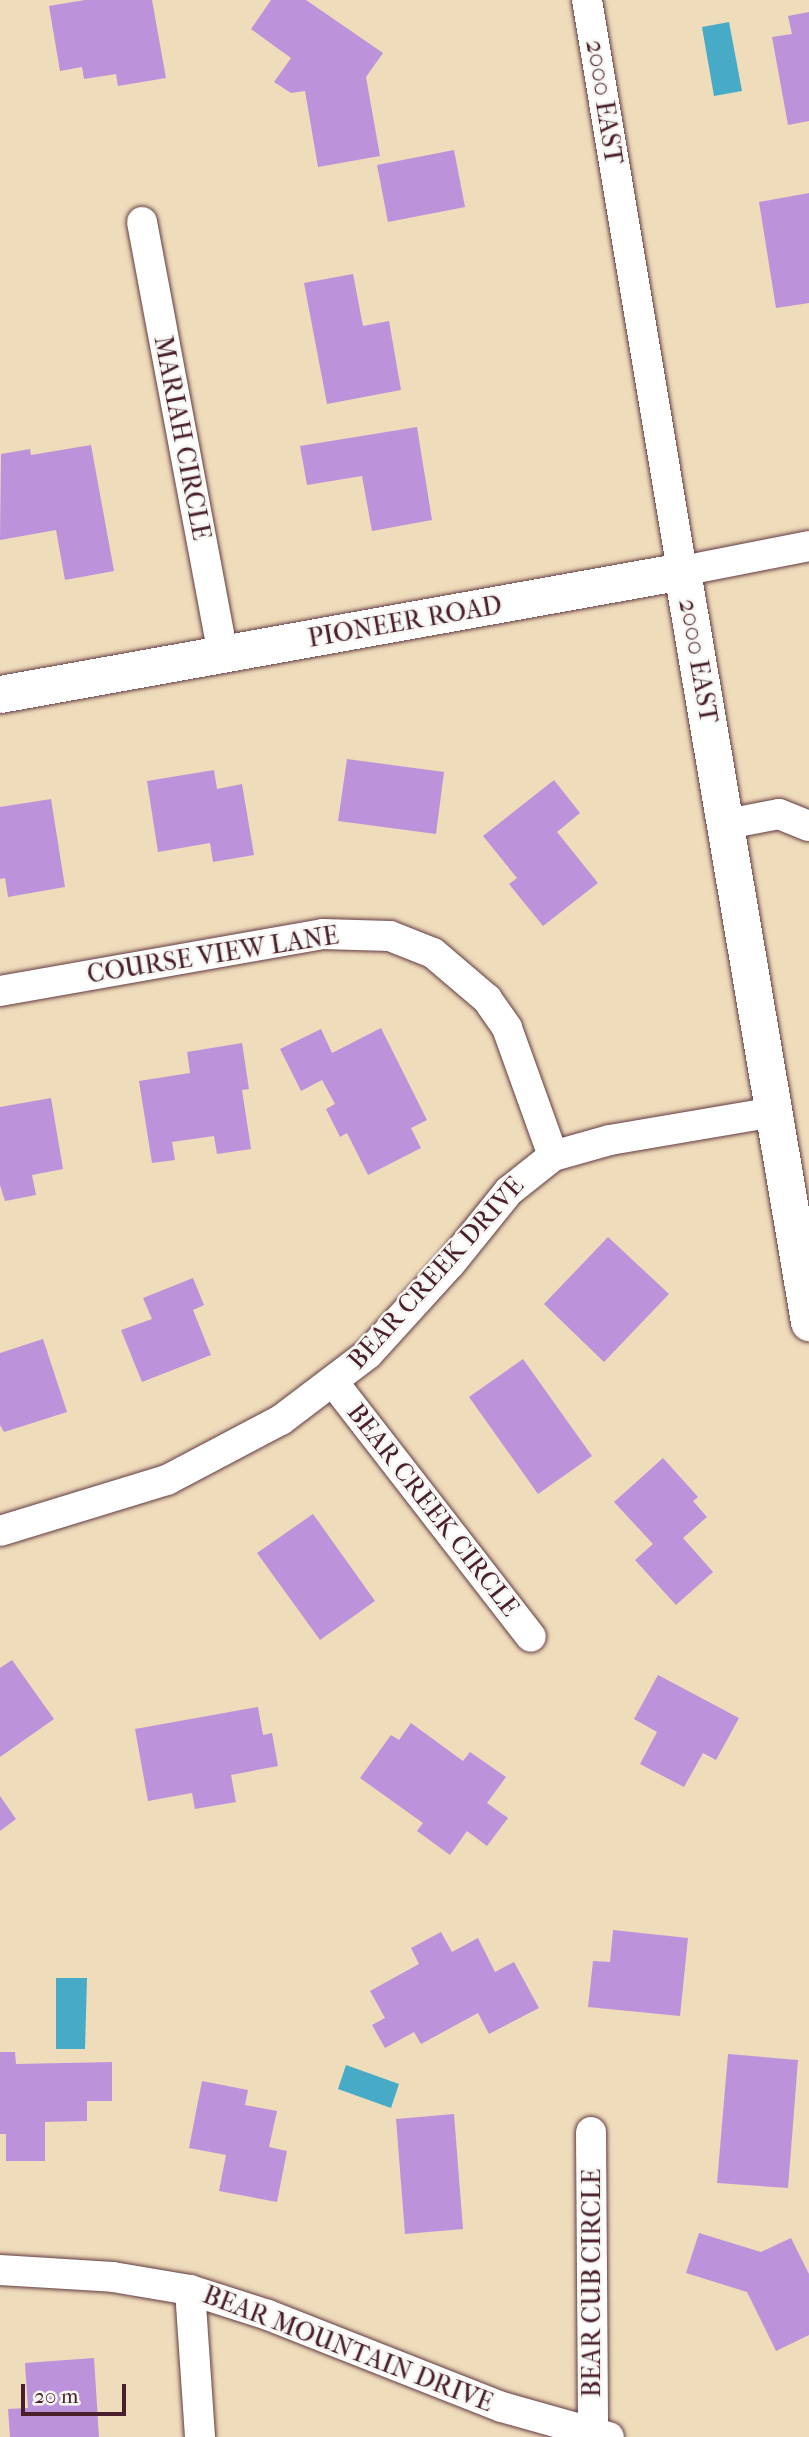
<!DOCTYPE html>
<html>
<head>
<meta charset="utf-8">
<style>
	body { margin:0 }
	#map { position:relative; width:809px; height:2437px; overflow:hidden; background:#efdcbb; font-family:"IM FELL French Canon",serif }
	div>[style] { position:absolute }
	.water>* { inset:0; background:#47abc7 }
	.building>* { inset:0; background:#bc93da }
	.roads { filter:drop-shadow(0 0 2px #633b41) drop-shadow(0 0 2px #633b41) }
	.minor>* { height:30px; margin:-15px; padding:0 15px; transform-origin:15px; border-radius:15px; background:#fff }
	.tertiary>* { height:37px; margin:-18.5px; padding:0 18.5px; transform-origin:18.5px; border-radius:18.5px; background:#fff }
	span { translate:-50% -50%; white-space:nowrap; text-align:center; line-height:1.15; -webkit-text-stroke:5px #f6f6f2; paint-order:stroke }
	.street-label { font-size:26px; color:#4a1f2b }
	.scale { position:absolute; left:21px; top:2384px; width:105px; height:32px; box-sizing:border-box; border:4px solid #4a1f2b; border-top:0; padding-left:9px; font-size:21px; line-height:24px; white-space:nowrap; color:#4a1f2b; -webkit-text-stroke:5px #f6f6f2; paint-order:stroke }
</style>
</head>
<body>
<div id="map">
	<div class="water">
		<div style="clip-path:polygon(729px 22px,742px 91px,714px 96px,702px 27px)"></div>
		<div style="clip-path:polygon(56px 1978px,87px 1978px,85px 2049px,56px 2049px)"></div>
		<div style="clip-path:polygon(346px 2065px,399px 2084px,391px 2108px,338px 2089px)"></div>
	</div>
	<div class="building">
		<div style="clip-path:polygon(85px 0,152px 0,166px 78px,118px 86px,116px 74px,84px 79px,82px 67px,60px 71px,49px 6px)"></div>
		<div style="clip-path:polygon(271px 0,306px 0,383px 53px,366px 77px,380px 156px,318px 167px,305px 91px,291px 93px,274px 82px,291px 58px,251px 29px)"></div>
		<div style="clip-path:polygon(809px 12px,809px 121px,788px 125px,772px 37px,792px 34px,788px 16px)"></div>
		<div style="clip-path:polygon(454px 150px,465px 207px,388px 222px,377px 165px)"></div>
		<div style="clip-path:polygon(809px 193px,809px 303px,776px 308px,759px 202px)"></div>
		<div style="clip-path:polygon(353px 274px,363px 326px,389px 321px,401px 390px,327px 404px,304px 283px)"></div>
		<div style="clip-path:polygon(417px 427px,432px 520px,372px 531px,362px 476px,307px 485px,300px 446px)"></div>
		<div style="clip-path:polygon(91px 445px,114px 571px,65px 580px,56px 530px,0 540px,1px 454px,30px 449px,31px 455px)"></div>
		<div style="clip-path:polygon(347px 759px,444px 772px,436px 834px,338px 821px)"></div>
		<div style="clip-path:polygon(214px 770px,217px 789px,242px 784px,254px 855px,213px 862px,210px 843px,158px 852px,147px 781px)"></div>
		<div style="clip-path:polygon(554px 780px,580px 813px,557px 832px,598px 883px,543px 926px,509px 884px,517px 878px,483px 836px)"></div>
		<div style="clip-path:polygon(51px 799px,65px 887px,8px 897px,5px 878px,0 879px,0 807px)"></div>
		<div style="clip-path:polygon(381px 1028px,427px 1120px,411px 1128px,421px 1148px,368px 1175px,347px 1133px,340px 1137px,326px 1109px,335px 1104px,322px 1080px,301px 1091px,280px 1049px,321px 1029px,332px 1053px)"></div>
		<div style="clip-path:polygon(242px 1043px,249px 1089px,242px 1090px,251px 1149px,217px 1154px,214px 1136px,172px 1142px,175px 1160px,152px 1163px,139px 1081px,190px 1073px,187px 1052px)"></div>
		<div style="clip-path:polygon(51px 1098px,63px 1169px,32px 1175px,36px 1195px,5px 1201px,0 1185px,0 1107px)"></div>
		<div style="clip-path:polygon(608px 1237px,669px 1294px,604px 1362px,544px 1304px)"></div>
		<div style="clip-path:polygon(193px 1278px,204px 1305px,193px 1310px,211px 1355px,142px 1382px,121px 1330px,152px 1319px,143px 1298px)"></div>
		<div style="clip-path:polygon(43px 1339px,67px 1412px,4px 1432px,0 1425px,0 1353px)"></div>
		<div style="clip-path:polygon(523px 1359px,592px 1456px,538px 1494px,469px 1397px)"></div>
		<div style="clip-path:polygon(663px 1458px,698px 1497px,693px 1501px,707px 1517px,683px 1538px,713px 1572px,676px 1605px,635px 1560px,653px 1544px,614px 1502px)"></div>
		<div style="clip-path:polygon(313px 1514px,375px 1601px,320px 1640px,257px 1553px)"></div>
		<div style="clip-path:polygon(12px 1660px,54px 1719px,0 1757px,0 1668px)"></div>
		<div style="clip-path:polygon(658px 1675px,739px 1718px,716px 1760px,703px 1753px,684px 1787px,640px 1764px,657px 1732px,634px 1719px)"></div>
		<div style="clip-path:polygon(258px 1707px,263px 1735px,272px 1733px,278px 1766px,231px 1775px,236px 1802px,195px 1809px,192px 1793px,148px 1801px,135px 1729px)"></div>
		<div style="clip-path:polygon(411px 1723px,463px 1761px,470px 1752px,506px 1777px,487px 1803px,508px 1818px,487px 1846px,467px 1831px,450px 1855px,417px 1831px,423px 1823px,360px 1778px,391px 1735px,399px 1740px)"></div>
		<div style="clip-path:polygon(0 1796px,16px 1819px,0 1831px)"></div>
		<div style="clip-path:polygon(613px 1930px,688px 1938px,680px 2016px,588px 2007px,593px 1961px,610px 1962px)"></div>
		<div style="clip-path:polygon(441px 1932px,452px 1952px,478px 1938px,495px 1972px,514px 1962px,539px 2008px,489px 2034px,478px 2013px,421px 2044px,414px 2032px,385px 2048px,372px 2025px,385px 2018px,370px 1991px,419px 1964px,411px 1948px)"></div>
		<div style="clip-path:polygon(0 2052px,15px 2052px,16px 2064px,112px 2062px,112px 2101px,87px 2101px,87px 2121px,45px 2122px,45px 2161px,6px 2161px,6px 2134px,0 2134px)"></div>
		<div style="clip-path:polygon(728px 2054px,798px 2060px,788px 2188px,717px 2183px)"></div>
		<div style="clip-path:polygon(202px 2081px,248px 2090px,245px 2105px,277px 2111px,269px 2147px,287px 2151px,277px 2202px,219px 2191px,226px 2155px,189px 2148px)"></div>
		<div style="clip-path:polygon(454px 2114px,463px 2229px,405px 2234px,396px 2119px)"></div>
		<div style="clip-path:polygon(699px 2233px,761px 2252px,791px 2238px,809px 2274px,809px 2335px,776px 2351px,747px 2292px,686px 2273px)"></div>
		<div style="clip-path:polygon(94px 2358px,99px 2437px,10px 2437px,8px 2409px,28px 2408px,25px 2363px)"></div>
	</div>
	<div class="roads">
		<div class="minor">
			<div style="left:587px;top:0;width:579px;rotate:80.55deg"></div>
			<div style="left:682px;top:571px;width:129px;rotate:-11.1deg"></div>
			<div style="left:142px;top:222px;width:441px;rotate:79.4deg"></div>
			<div style="left:727px;top:824px;width:53px;rotate:-10.9deg"></div>
			<div style="left:779px;top:814px;width:32px;rotate:22deg"></div>
			<div style="left:0;top:991px;width:328px;rotate:-10deg"></div>
			<div style="left:323px;top:934px;width:67px;rotate:1.7deg"></div>
			<div style="left:390px;top:936px;width:46px;rotate:21.6deg"></div>
			<div style="left:433px;top:953px;width:71px;rotate:40.4deg"></div>
			<div style="left:487px;top:999px;width:35px;rotate:55deg"></div>
			<div style="left:507px;top:1028px;width:136px;rotate:70.2deg"></div>
			<div style="left:334px;top:1383px;width:321px;rotate:52.2deg"></div>
			<div style="left:0;top:1531px;width:175px;rotate:-17deg"></div>
			<div style="left:167px;top:1480px;width:129px;rotate:-27.8deg"></div>
			<div style="left:281px;top:1420px;width:109px;rotate:-37.2deg"></div>
			<div style="left:368px;top:1354px;width:122px;rotate:-47.7deg"></div>
			<div style="left:450px;top:1264px;width:94px;rotate:-51.1deg"></div>
			<div style="left:509px;top:1191px;width:56px;rotate:-38.5deg"></div>
			<div style="left:553px;top:1156px;width:59px;rotate:-15.7deg"></div>
			<div style="left:610px;top:1140px;width:165px;rotate:-9.7deg"></div>
			<div style="left:591px;top:2132px;width:302px;rotate:89.6deg"></div>
			<div style="left:0;top:2270px;width:113px;rotate:3.5deg"></div>
			<div style="left:113px;top:2277px;width:78px;rotate:9.6deg"></div>
			<div style="left:190px;top:2290px;width:82px;rotate:17.8deg"></div>
			<div style="left:268px;top:2315px;width:251px;rotate:21.5deg"></div>
			<div style="left:502px;top:2407px;width:111px;rotate:15.7deg"></div>
			<div style="left:190px;top:2290px;width:147px;rotate:86.1deg"></div>
		</div>
		<div class="tertiary">
			<div style="left:0;top:694px;width:693px;rotate:-10.22deg"></div>
			<div style="left:682px;top:571px;width:762px;rotate:80.4deg"></div>
		</div>
	</div>
	<div class="street-label">
		<span style="left:604px;top:102px;rotate:81deg">2000 EAST</span>
		<span style="left:182px;top:438px;rotate:79deg">MARIAH CIRCLE</span>
		<span style="left:405px;top:622px;rotate:-10deg">PIONEER ROAD</span>
		<span style="left:698px;top:661px;rotate:80deg">2000 EAST</span>
		<span style="left:213px;top:955px;rotate:-9deg">COURSE VIEW LANE</span>
		<span style="left:436px;top:1273px;rotate:-48deg">BEAR CREEK DRIVE</span>
		<span style="left:433px;top:1510px;rotate:52deg">BEAR CREEK CIRCLE</span>
		<span style="left:592px;top:2283px;rotate:-90deg">BEAR CUB CIRCLE</span>
		<span style="left:348px;top:2349px;rotate:21deg">BEAR MOUNTAIN DRIVE</span>
	</div>
	<div class="scale">20 m</div>
</div>
</body>
</html>
